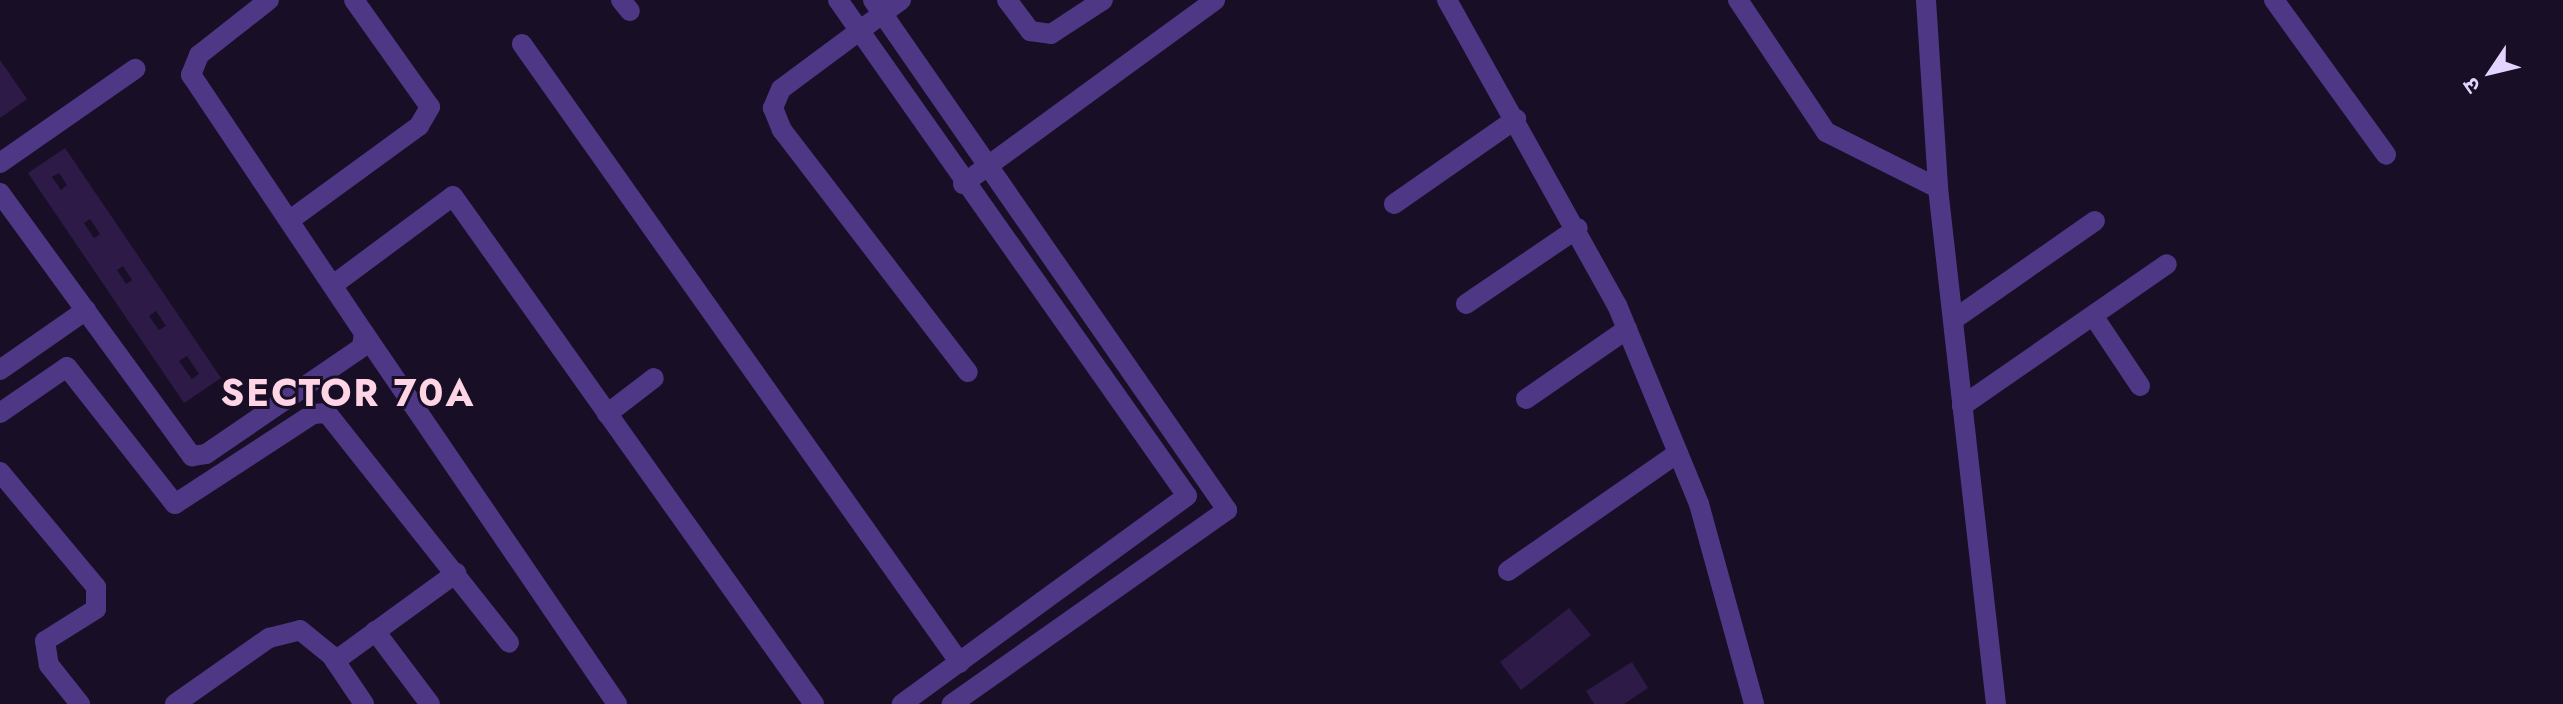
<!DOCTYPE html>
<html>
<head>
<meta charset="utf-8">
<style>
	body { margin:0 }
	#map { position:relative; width:2563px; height:704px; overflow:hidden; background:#180e26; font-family:Jost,"Noto Sans Devanagari",sans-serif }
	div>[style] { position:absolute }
	.building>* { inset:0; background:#2e1a47 }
	.minor>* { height:20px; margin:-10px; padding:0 10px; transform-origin:10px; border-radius:10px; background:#4e3886 }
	span { translate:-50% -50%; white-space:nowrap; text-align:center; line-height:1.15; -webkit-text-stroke:6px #180e26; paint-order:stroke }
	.district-label { font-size:38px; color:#ffd5e6; font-weight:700; letter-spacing:2px }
	.north { position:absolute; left:2451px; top:32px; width:80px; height:80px; -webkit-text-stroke:6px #180e26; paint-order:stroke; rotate:235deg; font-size:22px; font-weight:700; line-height:32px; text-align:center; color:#e3d3ff }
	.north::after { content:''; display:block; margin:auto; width:28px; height:36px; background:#e3d3ff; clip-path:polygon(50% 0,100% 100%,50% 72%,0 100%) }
</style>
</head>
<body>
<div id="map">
	<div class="building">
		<div style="clip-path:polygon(0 60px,27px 99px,0 118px)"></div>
		<div style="clip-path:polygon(evenodd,65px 148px,221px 378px,184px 403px,28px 173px,65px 148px,59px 173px,67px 185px,61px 190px,52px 177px,59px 173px,65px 148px,90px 219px,100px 234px,94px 238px,84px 223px,90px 219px,65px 148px,123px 266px,132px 280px,126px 284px,117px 270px,123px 266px,65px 148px,156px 311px,166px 326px,159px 330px,149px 316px,156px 311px,65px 148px,187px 356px,199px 374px,192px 379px,179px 361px,187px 356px)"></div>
		<div style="clip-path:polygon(1569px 608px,1591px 635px,1521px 690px,1500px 662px)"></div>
		<div style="clip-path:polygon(1632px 662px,1648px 688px,1624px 704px,1594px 704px,1586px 691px)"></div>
	</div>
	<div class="minor">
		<div style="left:621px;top:0;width:14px;rotate:51deg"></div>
		<div style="left:838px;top:0;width:606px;rotate:54.87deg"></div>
		<div style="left:1187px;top:496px;width:353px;rotate:143.9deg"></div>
		<div style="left:873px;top:0;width:621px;rotate:55.23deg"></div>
		<div style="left:1227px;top:510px;width:337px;rotate:144.8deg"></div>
		<div style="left:901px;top:0;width:149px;rotate:143.4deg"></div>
		<div style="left:781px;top:89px;width:21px;rotate:113deg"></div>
		<div style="left:773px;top:108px;width:24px;rotate:68deg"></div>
		<div style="left:782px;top:130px;width:305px;rotate:52.5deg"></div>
		<div style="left:1007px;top:0;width:39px;rotate:53deg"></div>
		<div style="left:1030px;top:31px;width:21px;rotate:8deg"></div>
		<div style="left:1051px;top:34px;width:62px;rotate:-33.2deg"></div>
		<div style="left:1447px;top:0;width:349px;rotate:60.9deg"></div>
		<div style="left:1617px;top:305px;width:215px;rotate:67.6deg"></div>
		<div style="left:1699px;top:504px;width:207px;rotate:74.6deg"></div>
		<div style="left:1738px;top:0;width:159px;rotate:56.3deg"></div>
		<div style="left:1826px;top:132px;width:125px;rotate:26.6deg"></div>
		<div style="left:1926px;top:0;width:188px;rotate:86.3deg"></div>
		<div style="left:1938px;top:188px;width:519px;rotate:83.59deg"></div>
		<div style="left:2274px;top:0;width:191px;rotate:54.1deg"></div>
		<div style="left:522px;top:44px;width:758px;rotate:54.72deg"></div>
		<div style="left:0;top:163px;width:165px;rotate:-34.8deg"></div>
		<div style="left:963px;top:184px;width:312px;rotate:-36.1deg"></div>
		<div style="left:0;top:193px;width:326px;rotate:53.9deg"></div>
		<div style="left:192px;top:456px;width:14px;rotate:-8deg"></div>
		<div style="left:206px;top:454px;width:189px;rotate:-34.4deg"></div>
		<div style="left:362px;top:347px;width:14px;rotate:-82deg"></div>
		<div style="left:364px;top:333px;width:311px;rotate:-123.8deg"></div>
		<div style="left:191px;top:75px;width:22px;rotate:-68deg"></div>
		<div style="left:199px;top:55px;width:89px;rotate:-38.2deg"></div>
		<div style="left:1394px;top:204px;width:149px;rotate:-34.9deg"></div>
		<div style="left:290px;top:220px;width:160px;rotate:-36.1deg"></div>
		<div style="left:419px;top:126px;width:22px;rotate:-60deg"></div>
		<div style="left:430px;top:107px;width:131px;rotate:-125.4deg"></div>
		<div style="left:333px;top:285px;width:149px;rotate:-36.6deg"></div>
		<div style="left:453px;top:196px;width:623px;rotate:54.6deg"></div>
		<div style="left:1466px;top:304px;width:135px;rotate:-34.2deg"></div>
		<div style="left:2094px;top:317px;width:83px;rotate:56.3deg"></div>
		<div style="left:1953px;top:320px;width:173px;rotate:-34.9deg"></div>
		<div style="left:364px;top:333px;width:449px;rotate:55.7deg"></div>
		<div style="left:0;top:370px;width:105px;rotate:-34.9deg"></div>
		<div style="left:1526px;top:399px;width:123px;rotate:-34.7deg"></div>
		<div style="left:1962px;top:406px;width:249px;rotate:-34.7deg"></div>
		<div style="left:0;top:413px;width:81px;rotate:-34.5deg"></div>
		<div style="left:67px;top:367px;width:174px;rotate:51.8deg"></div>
		<div style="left:175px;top:504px;width:165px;rotate:-33.1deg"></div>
		<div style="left:313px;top:414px;width:14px;rotate:-4deg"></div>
		<div style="left:327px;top:413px;width:293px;rotate:51.6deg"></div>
		<div style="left:607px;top:414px;width:59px;rotate:-37.5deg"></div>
		<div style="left:0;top:472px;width:150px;rotate:50.1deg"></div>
		<div style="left:96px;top:587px;width:22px;rotate:90deg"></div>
		<div style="left:96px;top:609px;width:60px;rotate:147.9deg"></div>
		<div style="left:45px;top:641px;width:24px;rotate:81deg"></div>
		<div style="left:49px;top:665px;width:50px;rotate:51.5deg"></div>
		<div style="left:1508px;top:571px;width:207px;rotate:-34.8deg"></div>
		<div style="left:375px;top:631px;width:91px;rotate:53deg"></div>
		<div style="left:335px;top:661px;width:150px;rotate:-36deg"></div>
		<div style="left:175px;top:704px;width:115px;rotate:-35.1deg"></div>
		<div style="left:269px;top:638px;width:32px;rotate:-14deg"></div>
		<div style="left:300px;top:630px;width:40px;rotate:39deg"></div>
		<div style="left:331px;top:655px;width:59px;rotate:56deg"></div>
	</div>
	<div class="district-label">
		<span style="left:348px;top:393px">SECTOR 70A</span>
	</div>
	<div class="north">उ</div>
</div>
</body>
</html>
